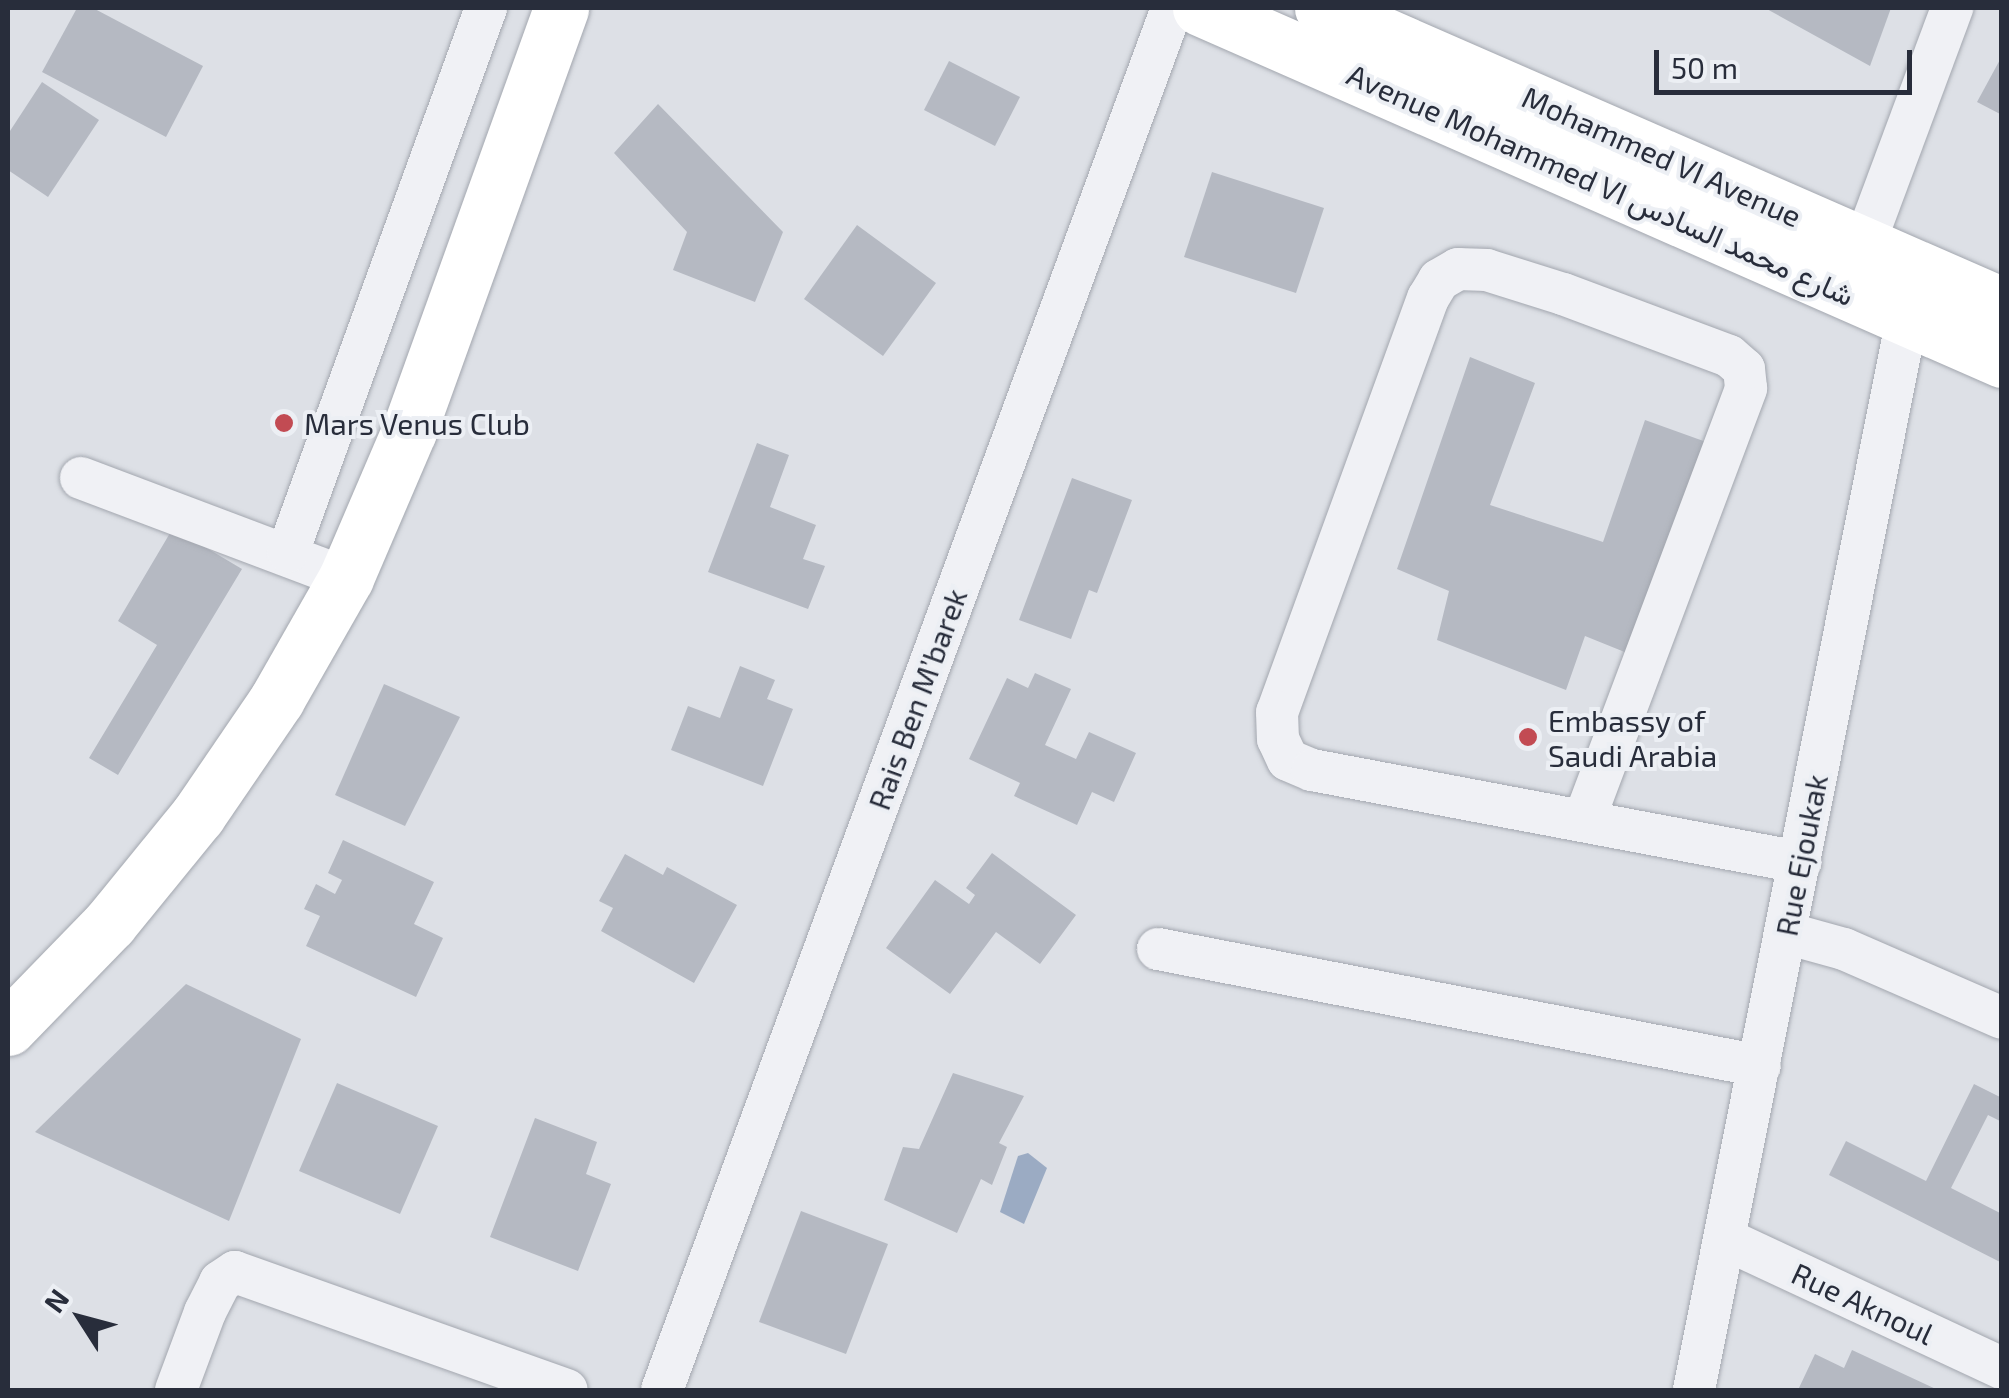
<!DOCTYPE html>
<html>
<head>
<meta charset="utf-8">
<style>
	body { margin:0 }
	#map { position:relative; width:2009px; height:1398px; overflow:hidden; background:#dde0e6; font-family:"Exo 2",Vazirmatn,sans-serif }
	div>[style] { position:absolute }
	.water>* { inset:0; background:#9babc3 }
	.building>* { inset:0; background:#b5b9c2 }
	.roads { filter:drop-shadow(0 0 2px #a3a7af) drop-shadow(0 0 2px #a3a7af) }
	.minor>* { height:42px; margin:-21px; padding:0 21px; transform-origin:21px; border-radius:21px; background:#f0f1f5 }
	.major>* { height:55px; margin:-27.5px; padding:0 27.5px; transform-origin:27.5px; border-radius:27.5px; background:#fff }
	.dots>* { width:28px; height:28px; translate:-50% -50%; box-sizing:border-box; border:5px solid #eceff4; border-radius:50% }
	span { translate:-50% -50%; white-space:nowrap; text-align:center; line-height:1.15; -webkit-text-stroke:8px #eceff4; paint-order:stroke }
	.street-label { font-size:30px; color:#282d3b }
	.poi-label { font-size:30px; color:#282d3b }
	.left { translate:0 -50%; text-align:left }
	.frame { position:absolute; inset:0; border:10px solid #282d3b; pointer-events:none }
	.north { position:absolute; left:30px; top:1268px; width:100px; height:100px; -webkit-text-stroke:8px #eceff4; paint-order:stroke; rotate:306deg; font-size:28px; font-weight:700; line-height:40px; text-align:center; color:#282d3b }
	.north::after { content:''; display:block; margin:auto; width:35px; height:45px; background:#282d3b; clip-path:polygon(50% 0,100% 100%,50% 72%,0 100%) }
	.scale { position:absolute; left:1654px; top:50px; width:258px; height:45px; box-sizing:border-box; border:5px solid #282d3b; border-top:0; padding-left:12px; font-size:30px; line-height:35px; white-space:nowrap; color:#282d3b; -webkit-text-stroke:8px #eceff4; paint-order:stroke }
</style>
</head>
<body>
<div id="map">
	<div class="water">
		<div style="clip-path:polygon(1028px 1153px,1047px 1168px,1024px 1224px,1000px 1212px,1018px 1156px)"></div>
	</div>
	<div class="building">
		<div style="clip-path:polygon(77px 8px,93px 8px,203px 66px,166px 137px,42px 72px)"></div>
		<div style="clip-path:polygon(1765px 8px,1891px 8px,1870px 66px)"></div>
		<div style="clip-path:polygon(2002px 56px,2002px 115px,1977px 102px)"></div>
		<div style="clip-path:polygon(949px 61px,1020px 97px,995px 146px,924px 110px)"></div>
		<div style="clip-path:polygon(42px 82px,99px 120px,48px 197px,8px 170px,8px 134px)"></div>
		<div style="clip-path:polygon(658px 104px,783px 232px,755px 302px,673px 270px,687px 232px,614px 153px)"></div>
		<div style="clip-path:polygon(1212px 172px,1324px 208px,1296px 293px,1184px 257px)"></div>
		<div style="clip-path:polygon(857px 225px,936px 283px,883px 356px,804px 299px)"></div>
		<div style="clip-path:polygon(1470px 357px,1535px 383px,1490px 505px,1603px 542px,1645px 420px,1709px 443px,1632px 655px,1585px 636px,1566px 690px,1437px 640px,1449px 591px,1397px 569px)"></div>
		<div style="clip-path:polygon(757px 443px,789px 455px,770px 507px,816px 525px,803px 559px,825px 566px,808px 609px,708px 572px)"></div>
		<div style="clip-path:polygon(1072px 478px,1132px 500px,1097px 593px,1089px 590px,1071px 639px,1019px 620px)"></div>
		<div style="clip-path:polygon(173px 528px,242px 569px,118px 775px,89px 758px,157px 645px,118px 621px)"></div>
		<div style="clip-path:polygon(740px 666px,775px 680px,767px 699px,793px 709px,763px 786px,671px 750px,688px 706px,720px 718px)"></div>
		<div style="clip-path:polygon(1035px 673px,1071px 689px,1045px 745px,1076px 759px,1089px 732px,1136px 753px,1114px 802px,1092px 792px,1077px 825px,1014px 796px,1020px 783px,969px 759px,1007px 678px,1028px 688px)"></div>
		<div style="clip-path:polygon(384px 684px,460px 717px,405px 826px,335px 795px)"></div>
		<div style="clip-path:polygon(343px 840px,434px 882px,414px 924px,443px 938px,416px 997px,306px 946px,320px 916px,304px 909px,316px 884px,335px 894px,342px 880px,328px 873px)"></div>
		<div style="clip-path:polygon(992px 853px,1076px 915px,1040px 964px,996px 932px,950px 994px,886px 948px,935px 880px,969px 904px,975px 895px,966px 888px)"></div>
		<div style="clip-path:polygon(625px 854px,663px 875px,667px 867px,737px 905px,694px 983px,601px 931px,613px 908px,599px 901px)"></div>
		<div style="clip-path:polygon(186px 984px,301px 1039px,229px 1221px,35px 1132px)"></div>
		<div style="clip-path:polygon(953px 1073px,1024px 1096px,999px 1143px,1007px 1147px,992px 1185px,981px 1179px,957px 1233px,884px 1200px,903px 1147px,919px 1149px)"></div>
		<div style="clip-path:polygon(337px 1083px,438px 1126px,400px 1214px,299px 1171px)"></div>
		<div style="clip-path:polygon(1974px 1084px,2002px 1098px,2002px 1122px,1988px 1115px,1951px 1188px,2002px 1214px,2002px 1263px,1829px 1175px,1846px 1141px,1926px 1181px)"></div>
		<div style="clip-path:polygon(535px 1118px,597px 1142px,586px 1174px,611px 1184px,578px 1271px,490px 1237px)"></div>
		<div style="clip-path:polygon(801px 1211px,888px 1244px,846px 1354px,759px 1322px)"></div>
		<div style="clip-path:polygon(1852px 1350px,1938px 1390px,1798px 1390px,1815px 1354px,1844px 1368px)"></div>
	</div>
	<div class="roads">
		<div class="minor">
			<div style="left:1864px;top:245px;width:253px;rotate:-69.6deg"></div>
			<div style="left:81px;top:478px;width:283px;rotate:20.7deg"></div>
			<div style="left:288px;top:552px;width:579px;rotate:-70deg"></div>
			<div style="left:1584px;top:820px;width:461px;rotate:-69.4deg"></div>
			<div style="left:1746px;top:388px;width:19px;rotate:-96deg"></div>
			<div style="left:1744px;top:369px;width:20px;rotate:-139deg"></div>
			<div style="left:1729px;top:356px;width:177px;rotate:-159.5deg"></div>
			<div style="left:1563px;top:294px;width:80px;rotate:-162.5deg"></div>
			<div style="left:1487px;top:270px;width:29px;rotate:-178deg"></div>
			<div style="left:1458px;top:269px;width:22px;rotate:150deg"></div>
			<div style="left:1439px;top:280px;width:21px;rotate:121deg"></div>
			<div style="left:1428px;top:298px;width:441px;rotate:110deg"></div>
			<div style="left:1277px;top:712px;width:27px;rotate:88deg"></div>
			<div style="left:1278px;top:739px;width:23px;rotate:65deg"></div>
			<div style="left:1288px;top:760px;width:26px;rotate:23deg"></div>
			<div style="left:1312px;top:770px;width:497px;rotate:10.7deg"></div>
			<div style="left:1786px;top:933px;width:60px;rotate:15.4deg"></div>
			<div style="left:1844px;top:949px;width:172px;rotate:23.6deg"></div>
			<div style="left:1158px;top:949px;width:613px;rotate:11deg"></div>
			<div style="left:1725px;top:1239px;width:306px;rotate:25deg"></div>
			<div style="left:176px;top:1390px;width:83px;rotate:-69.6deg"></div>
			<div style="left:205px;top:1312px;width:34px;rotate:-63deg"></div>
			<div style="left:220px;top:1282px;width:18px;rotate:-34deg"></div>
			<div style="left:235px;top:1272px;width:352px;rotate:19.6deg"></div>
			<div style="left:662px;top:1390px;width:1473px;rotate:-69.74deg"></div>
			<div style="left:1694px;top:1390px;width:1093px;rotate:-78.76deg"></div>
		</div>
		<div class="major">
			<div style="left:1200px;top:8px;width:876px;rotate:23.7deg"></div>
			<div style="left:1322px;top:8px;width:742px;rotate:23.59deg"></div>
			<div style="left:8px;top:1028px;width:146px;rotate:-45.8deg"></div>
			<div style="left:110px;top:923px;width:139px;rotate:-50.8deg"></div>
			<div style="left:198px;top:815px;width:140px;rotate:-55.7deg"></div>
			<div style="left:277px;top:699px;width:139px;rotate:-60.3deg"></div>
			<div style="left:346px;top:578px;width:160px;rotate:-66.8deg"></div>
			<div style="left:409px;top:431px;width:449px;rotate:-70.2deg"></div>
		</div>
	</div>
	<div class="dots">
		<div style="left:284px;top:423px;background:#c24b53"></div>
		<div style="left:1528px;top:737px;background:#c24b53"></div>
	</div>
	<div class="street-label">
		<span style="left:1662px;top:156px;rotate:24deg">Mohammed VI Avenue</span>
		<span style="left:1601px;top:184px;rotate:24deg">Avenue Mohammed VI شارع محمد السادس</span>
		<span style="left:917px;top:699px;rotate:-70deg">Rais Ben M’barek</span>
		<span style="left:1801px;top:855px;rotate:-79deg">Rue Ejoukak</span>
		<span style="left:1863px;top:1303px;rotate:25deg">Rue Aknoul</span>
	</div>
	<div class="poi-label">
		<span class="left" style="left:304px;top:423px">Mars Venus Club</span>
		<span class="left" style="left:1548px;top:737px">Embassy of<br>Saudi Arabia</span>
	</div>
	<div class="frame"></div>
	<div class="north">N</div>
	<div class="scale">50 m</div>
</div>
</body>
</html>
